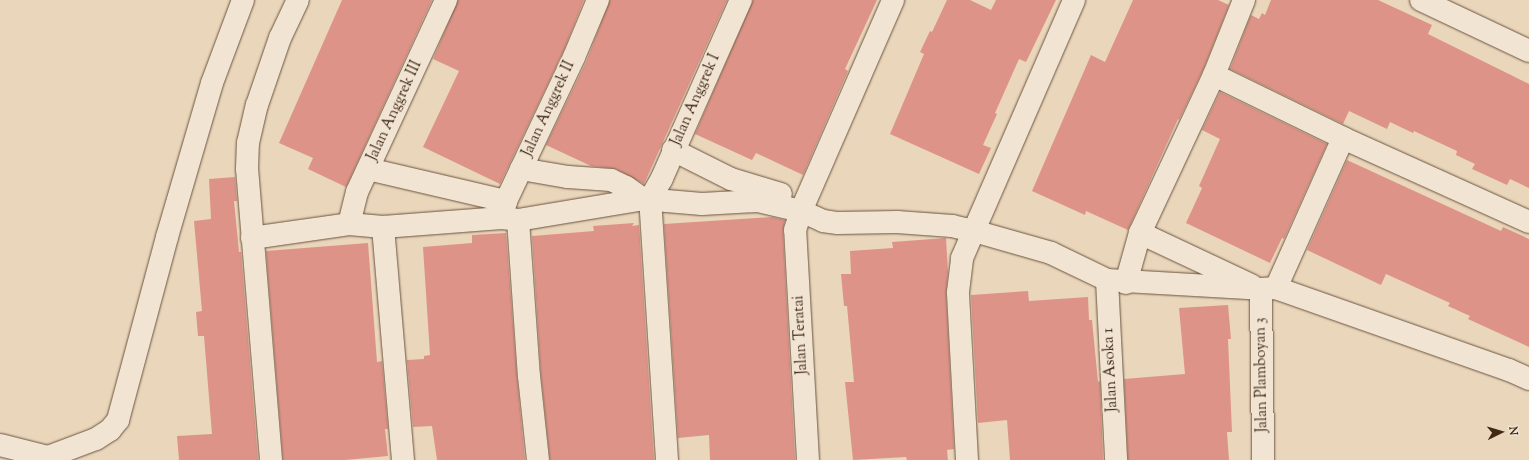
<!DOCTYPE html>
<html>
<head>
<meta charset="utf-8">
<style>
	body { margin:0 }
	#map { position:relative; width:1529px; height:460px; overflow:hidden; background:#ead6bb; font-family:"Sorts Mill Goudy",serif }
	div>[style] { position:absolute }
	.building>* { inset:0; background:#de9388 }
	.roads { filter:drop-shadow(0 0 1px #6b543f) drop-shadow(0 0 1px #6b543f) }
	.minor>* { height:22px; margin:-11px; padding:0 11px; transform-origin:11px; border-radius:11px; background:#f1e4d3 }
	span { translate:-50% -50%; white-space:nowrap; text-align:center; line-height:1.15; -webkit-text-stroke:3.5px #f1e4d3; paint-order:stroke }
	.street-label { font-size:15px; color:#412916 }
	.north { position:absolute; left:1481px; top:412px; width:40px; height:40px; -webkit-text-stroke:3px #f1e4d3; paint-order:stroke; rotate:85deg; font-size:11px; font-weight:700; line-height:16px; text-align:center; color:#412916 }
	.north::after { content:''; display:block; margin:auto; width:14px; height:18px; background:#412916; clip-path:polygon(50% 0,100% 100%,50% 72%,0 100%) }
</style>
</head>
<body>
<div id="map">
	<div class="building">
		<div style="clip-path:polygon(342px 0,432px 0,346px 187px,308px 169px,313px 158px,279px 143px)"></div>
		<div style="clip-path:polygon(458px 0,584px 0,563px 52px,500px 184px,423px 147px,459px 71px,433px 59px)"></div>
		<div style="clip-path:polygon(610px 0,727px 0,644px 184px,616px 169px,591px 166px,546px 145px,586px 62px)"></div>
		<div style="clip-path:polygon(753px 0,877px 0,845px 69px,848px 71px,803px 175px,756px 153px,752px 160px,695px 134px)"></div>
		<div style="clip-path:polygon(947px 0,970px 0,991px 10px,996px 0,1056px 0,1026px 62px,1019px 59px,995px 113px,997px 114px,983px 145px,991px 148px,979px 174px,890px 134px,924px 54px,920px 52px,930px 31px,932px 32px)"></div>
		<div style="clip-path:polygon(1133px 0,1218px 0,1229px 5px,1203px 70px,1179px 120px,1178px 119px,1128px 230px,1086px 211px,1085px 215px,1032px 191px,1091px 55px,1105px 62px)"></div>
		<div style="clip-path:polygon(1271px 0,1378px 0,1432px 25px,1428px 34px,1529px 84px,1529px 188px,1510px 179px,1507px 185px,1472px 169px,1475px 164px,1456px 155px,1457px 151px,1414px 131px,1413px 133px,1390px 122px,1387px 129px,1349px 111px,1343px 124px,1230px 69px,1251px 15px,1259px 19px,1262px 13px,1265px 15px)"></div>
		<div style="clip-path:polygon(1220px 92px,1327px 144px,1284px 239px,1282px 238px,1270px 263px,1186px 223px,1202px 188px,1199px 186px,1220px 139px,1202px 130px)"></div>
		<div style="clip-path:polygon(1347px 160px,1501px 231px,1503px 227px,1529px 239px,1529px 347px,1468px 319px,1470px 316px,1448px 306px,1450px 303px,1386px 274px,1381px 285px,1307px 250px)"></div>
		<div style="clip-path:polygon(235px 177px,237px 201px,234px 201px,239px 252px,241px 252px,258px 460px,179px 460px,177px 436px,212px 434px,204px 336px,198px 336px,196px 312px,202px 311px,194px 221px,211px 219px,209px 179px)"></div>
		<div style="clip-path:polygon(772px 217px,785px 220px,783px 231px,795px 460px,710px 460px,709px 435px,678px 438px,664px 224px)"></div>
		<div style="clip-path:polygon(634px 223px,632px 226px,639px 225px,654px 460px,550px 460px,541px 375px,532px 236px,594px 231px,593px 226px)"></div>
		<div style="clip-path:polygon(506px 233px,517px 377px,525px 460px,437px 460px,432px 426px,413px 427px,407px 360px,424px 359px,424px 356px,430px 355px,423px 247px,472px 243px,472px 235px)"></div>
		<div style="clip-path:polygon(946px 238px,948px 272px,946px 293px,954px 449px,947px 450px,948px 460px,907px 460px,906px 457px,853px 460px,845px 382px,854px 382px,847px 306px,844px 306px,841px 274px,851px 274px,850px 251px,893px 248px,892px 242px)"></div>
		<div style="clip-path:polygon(368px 243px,377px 362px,382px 361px,388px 429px,385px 429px,388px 456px,345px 460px,283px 460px,266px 251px)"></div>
		<div style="clip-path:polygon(1028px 291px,1029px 301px,1088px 297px,1089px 320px,1092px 320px,1098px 382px,1100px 381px,1103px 460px,1010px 460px,1007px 420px,978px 423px,971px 295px)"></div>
		<div style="clip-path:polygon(1228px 305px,1231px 339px,1228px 339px,1232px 432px,1227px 432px,1229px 460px,1128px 460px,1124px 379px,1185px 374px,1179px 308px)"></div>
	</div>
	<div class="roads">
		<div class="minor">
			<div style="left:1421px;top:0;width:119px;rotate:25.3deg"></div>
			<div style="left:1214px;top:75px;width:144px;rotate:26deg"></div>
			<div style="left:1343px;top:138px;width:204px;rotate:24.3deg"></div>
			<div style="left:673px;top:150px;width:65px;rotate:26.6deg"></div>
			<div style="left:731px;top:179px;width:52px;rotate:16.7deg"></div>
			<div style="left:368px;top:169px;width:142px;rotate:13.1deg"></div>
			<div style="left:521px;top:169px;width:48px;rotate:9.7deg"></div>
			<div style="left:568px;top:177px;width:43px;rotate:4deg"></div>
			<div style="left:611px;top:180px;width:17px;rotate:25deg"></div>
			<div style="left:626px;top:187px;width:21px;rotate:35deg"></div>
			<div style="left:502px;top:218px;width:17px;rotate:-77deg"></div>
			<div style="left:506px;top:201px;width:159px;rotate:-64.7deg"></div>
			<div style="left:574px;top:57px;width:62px;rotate:-67.2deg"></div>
			<div style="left:518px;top:220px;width:156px;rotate:86deg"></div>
			<div style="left:529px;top:376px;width:84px;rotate:83.9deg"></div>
			<div style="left:349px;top:224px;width:33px;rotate:-76deg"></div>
			<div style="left:357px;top:192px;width:212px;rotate:-65.1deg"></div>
			<div style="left:383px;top:227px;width:234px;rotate:85.1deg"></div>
			<div style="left:1140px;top:233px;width:123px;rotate:25.1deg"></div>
			<div style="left:252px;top:238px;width:98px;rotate:-8.2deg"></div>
			<div style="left:349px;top:224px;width:34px;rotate:5deg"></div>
			<div style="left:383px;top:227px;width:119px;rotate:-4.3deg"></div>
			<div style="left:502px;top:218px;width:16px;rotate:7deg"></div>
			<div style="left:518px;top:220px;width:127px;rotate:-9.5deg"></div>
			<div style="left:643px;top:199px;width:59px;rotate:4.8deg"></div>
			<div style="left:702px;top:204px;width:56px;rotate:-3.1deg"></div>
			<div style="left:758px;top:201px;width:44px;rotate:13.1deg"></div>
			<div style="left:801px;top:211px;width:24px;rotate:24deg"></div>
			<div style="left:823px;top:221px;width:15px;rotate:8deg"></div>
			<div style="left:838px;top:223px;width:59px;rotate:-1deg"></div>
			<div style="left:897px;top:222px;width:55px;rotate:4.2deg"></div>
			<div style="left:952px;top:226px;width:23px;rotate:13deg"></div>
			<div style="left:974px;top:231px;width:80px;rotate:15.9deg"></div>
			<div style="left:1051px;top:253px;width:62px;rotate:25.7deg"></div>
			<div style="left:1107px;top:280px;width:154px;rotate:3.3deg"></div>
			<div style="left:1261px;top:289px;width:15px;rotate:-4deg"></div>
			<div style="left:1276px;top:288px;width:247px;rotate:19.4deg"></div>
			<div style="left:1509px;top:370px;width:22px;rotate:24deg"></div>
			<div style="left:1107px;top:280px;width:180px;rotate:87.1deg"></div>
			<div style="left:1126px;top:283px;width:52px;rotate:-74.4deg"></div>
			<div style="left:1140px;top:233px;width:174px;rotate:-64.9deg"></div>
			<div style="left:1214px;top:75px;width:81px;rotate:-68.2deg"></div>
			<div style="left:1276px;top:288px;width:164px;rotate:-65.9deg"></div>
			<div style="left:1261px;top:289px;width:171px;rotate:89.3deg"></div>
			<div style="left:0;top:445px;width:49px;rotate:14deg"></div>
			<div style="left:48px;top:457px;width:51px;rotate:-20.6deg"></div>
			<div style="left:96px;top:439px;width:17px;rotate:-33deg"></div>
			<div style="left:110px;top:430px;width:13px;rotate:-51deg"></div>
			<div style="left:118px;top:420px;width:189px;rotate:-75deg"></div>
			<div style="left:167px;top:237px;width:160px;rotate:-73.7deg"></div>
			<div style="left:212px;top:83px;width:89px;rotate:-69.5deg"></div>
			<div style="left:271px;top:460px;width:292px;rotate:-94.7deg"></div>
			<div style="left:247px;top:169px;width:26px;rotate:-88deg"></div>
			<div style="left:248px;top:143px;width:39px;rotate:-77deg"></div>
			<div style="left:257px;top:105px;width:71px;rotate:-71.1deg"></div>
			<div style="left:280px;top:38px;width:42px;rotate:-64.7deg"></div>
			<div style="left:667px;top:460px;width:262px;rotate:-93.7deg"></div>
			<div style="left:650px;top:199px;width:24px;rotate:-60deg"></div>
			<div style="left:662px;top:178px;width:195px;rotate:-66.1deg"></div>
			<div style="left:808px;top:460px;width:230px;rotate:-93.2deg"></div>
			<div style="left:795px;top:230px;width:20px;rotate:-72deg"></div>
			<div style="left:801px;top:211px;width:230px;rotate:-66.4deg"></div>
			<div style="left:967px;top:460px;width:168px;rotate:-93.1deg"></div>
			<div style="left:958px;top:292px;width:34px;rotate:-83deg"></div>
			<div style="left:962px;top:258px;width:281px;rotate:-66.5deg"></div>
		</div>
	</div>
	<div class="street-label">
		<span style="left:696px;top:100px;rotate:-66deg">Jalan Anggrek I</span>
		<span style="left:549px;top:109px;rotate:-65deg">Jalan Anggrek II</span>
		<span style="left:395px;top:111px;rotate:-65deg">Jalan Anggrek III</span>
		<span style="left:801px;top:335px;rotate:-93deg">Jalan Teratai</span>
		<span style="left:1111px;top:370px;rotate:-93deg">Jalan Asoka 1</span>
		<span style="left:1262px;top:375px;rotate:-91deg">Jalan Plamboyan 3</span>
	</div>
	<div class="north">N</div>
</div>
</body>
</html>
